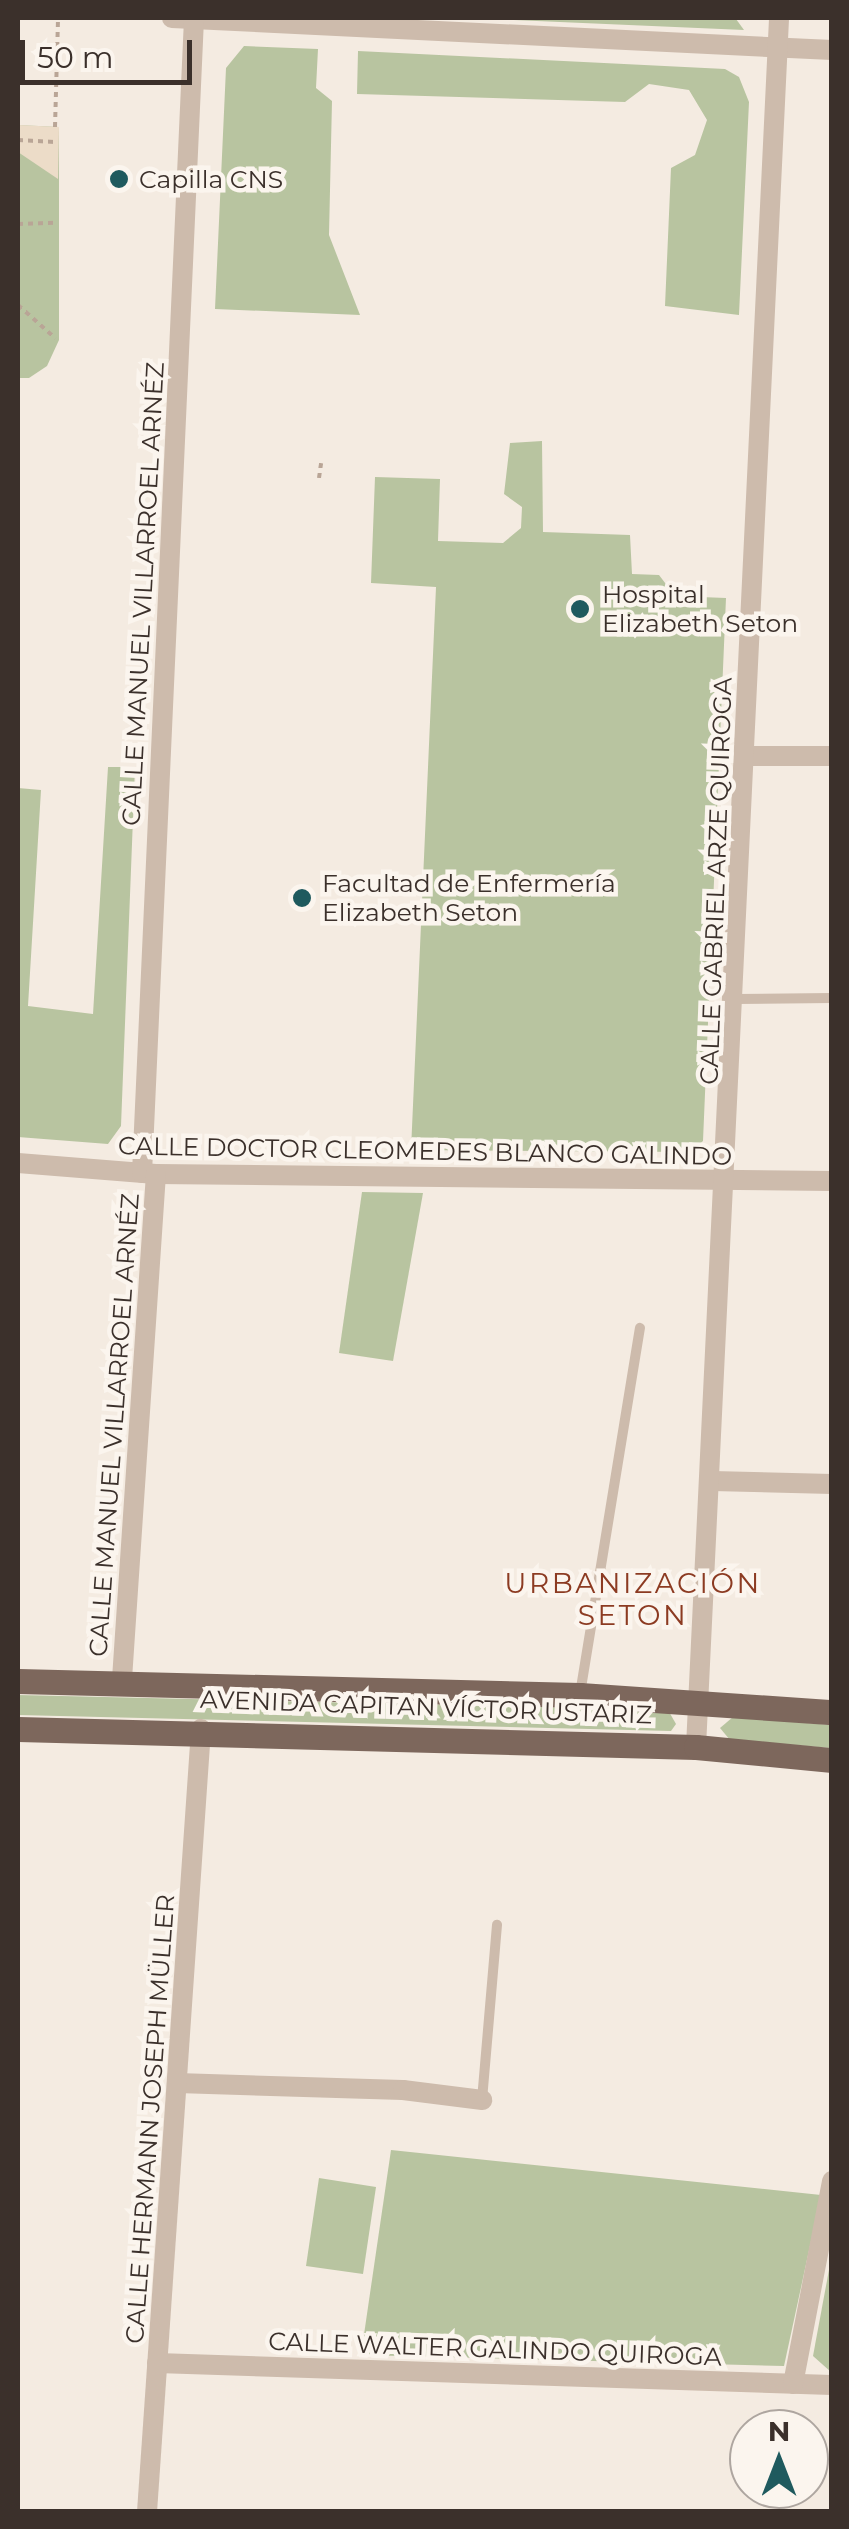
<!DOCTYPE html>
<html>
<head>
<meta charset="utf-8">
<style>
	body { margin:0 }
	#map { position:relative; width:849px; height:2529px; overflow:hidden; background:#f4ebe1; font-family:Montserrat,sans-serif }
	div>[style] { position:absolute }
	.green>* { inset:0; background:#b8c4a0 }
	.plaza>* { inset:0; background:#ecdcc8 }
	.path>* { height:4px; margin-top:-2px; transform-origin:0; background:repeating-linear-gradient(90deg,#b9a596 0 5px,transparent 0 10px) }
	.lane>* { height:10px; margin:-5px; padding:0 5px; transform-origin:5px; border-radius:5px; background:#cdbbac }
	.street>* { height:20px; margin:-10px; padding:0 10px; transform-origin:10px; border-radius:10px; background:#cdbbac }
	.primary>* { height:25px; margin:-12.5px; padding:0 12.5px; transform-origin:12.5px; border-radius:12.5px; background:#7d675c }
	.dots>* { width:28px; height:28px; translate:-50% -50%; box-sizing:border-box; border:5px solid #fbf5ee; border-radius:50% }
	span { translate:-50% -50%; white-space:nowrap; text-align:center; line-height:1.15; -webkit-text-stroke:9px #fbf5ee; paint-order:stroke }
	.poi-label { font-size:25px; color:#3b302b }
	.left { translate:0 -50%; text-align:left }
	.street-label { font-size:25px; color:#3b302b }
	.neighbourhood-label { font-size:28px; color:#8c3b22; letter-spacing:2.5px }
	.frame { position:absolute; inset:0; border:20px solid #3b302b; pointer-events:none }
	.north { position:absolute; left:729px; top:2409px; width:100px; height:100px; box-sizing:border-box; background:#fbf5ee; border:2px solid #aea6a0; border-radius:50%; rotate:0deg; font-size:28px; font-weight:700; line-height:40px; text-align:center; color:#3b302b }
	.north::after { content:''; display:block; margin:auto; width:35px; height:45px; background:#1f5a5e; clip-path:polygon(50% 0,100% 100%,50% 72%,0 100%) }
	.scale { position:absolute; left:20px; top:40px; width:172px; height:45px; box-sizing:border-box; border:5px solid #3b302b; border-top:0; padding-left:12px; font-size:30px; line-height:35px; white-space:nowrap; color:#3b302b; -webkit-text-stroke:8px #fbf5ee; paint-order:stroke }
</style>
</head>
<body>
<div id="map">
	<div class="green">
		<div style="clip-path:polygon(465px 18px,736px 19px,744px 30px)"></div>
		<div style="clip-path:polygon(244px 46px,318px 49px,316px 88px,332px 101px,329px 235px,360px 315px,215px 309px,226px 68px)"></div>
		<div style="clip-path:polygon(358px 51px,725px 69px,739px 77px,749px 102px,739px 315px,665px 306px,671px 168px,695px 155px,707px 120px,689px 90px,649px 84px,625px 102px,357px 94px)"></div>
		<div style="clip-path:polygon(18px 125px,59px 127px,59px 340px,47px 366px,29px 378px,18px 378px)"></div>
		<div style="clip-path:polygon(542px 441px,543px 532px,630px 535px,632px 574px,659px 575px,675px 596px,726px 598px,703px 1141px,690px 1152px,411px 1150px,436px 587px,371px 583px,375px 477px,440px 479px,438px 541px,503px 543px,521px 528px,522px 507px,504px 494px,510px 443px)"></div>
		<div style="clip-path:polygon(108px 767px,135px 767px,121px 1126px,108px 1144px,18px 1137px,18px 788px,41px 790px,28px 1006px,93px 1014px)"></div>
		<div style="clip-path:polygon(362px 1192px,423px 1193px,393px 1361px,339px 1353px)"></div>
		<div style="clip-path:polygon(18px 1695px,668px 1710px,676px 1724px,671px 1731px,18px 1715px)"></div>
		<div style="clip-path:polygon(733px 1717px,831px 1725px,831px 1748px,730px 1740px,720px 1728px)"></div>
		<div style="clip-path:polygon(391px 2150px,821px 2195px,784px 2366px,361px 2355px)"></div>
		<div style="clip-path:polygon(319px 2178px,376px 2187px,363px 2274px,306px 2266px)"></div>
		<div style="clip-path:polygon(831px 2259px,832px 2372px,831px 2372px,813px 2356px)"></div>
	</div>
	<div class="plaza">
		<div style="clip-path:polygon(18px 125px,59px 127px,58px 179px,18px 152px)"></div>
	</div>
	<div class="path">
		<div style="left:55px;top:127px;width:109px;rotate:-88.4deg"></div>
		<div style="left:18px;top:140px;width:37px;rotate:3deg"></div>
		<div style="left:18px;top:224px;width:37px;rotate:-2deg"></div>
		<div style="left:18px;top:305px;width:50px;rotate:41.7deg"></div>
		<div style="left:319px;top:478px;width:15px;rotate:-82deg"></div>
	</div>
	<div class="lane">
		<div style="left:736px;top:999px;width:96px;rotate:-0.6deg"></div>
		<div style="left:580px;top:1694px;width:371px;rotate:-80.7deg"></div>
		<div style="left:482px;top:2100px;width:176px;rotate:-85.1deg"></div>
	</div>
	<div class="street">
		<div style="left:172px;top:18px;width:661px;rotate:2.78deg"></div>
		<div style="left:747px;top:756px;width:85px"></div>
		<div style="left:18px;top:1163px;width:138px;rotate:4.6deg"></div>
		<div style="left:156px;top:1174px;width:676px;rotate:0.59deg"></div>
		<div style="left:142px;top:1173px;width:1156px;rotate:-87.42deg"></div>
		<div style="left:712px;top:1481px;width:120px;rotate:1.4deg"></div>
		<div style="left:122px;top:1679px;width:506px;rotate:-86.15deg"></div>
		<div style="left:696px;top:1747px;width:1731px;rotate:-87.25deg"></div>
		<div style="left:177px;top:2083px;width:226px;rotate:1.8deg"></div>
		<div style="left:403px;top:2090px;width:80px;rotate:7.2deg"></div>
		<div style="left:157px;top:2363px;width:675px;rotate:1.87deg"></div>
		<div style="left:793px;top:2384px;width:207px;rotate:-79.1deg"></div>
		<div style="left:147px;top:2512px;width:785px;rotate:-86.05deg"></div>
	</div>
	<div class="primary">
		<div style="left:18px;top:1681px;width:562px;rotate:1.43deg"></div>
		<div style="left:580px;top:1695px;width:253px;rotate:3.9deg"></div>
		<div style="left:18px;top:1729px;width:678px;rotate:1.52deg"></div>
		<div style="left:696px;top:1747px;width:137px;rotate:5.5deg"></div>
	</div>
	<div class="dots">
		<div style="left:119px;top:179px;background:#1f5a5e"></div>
		<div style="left:580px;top:609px;background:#1f5a5e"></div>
		<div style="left:302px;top:898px;background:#1f5a5e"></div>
	</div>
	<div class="poi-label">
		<span class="left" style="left:139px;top:179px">Capilla CNS</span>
		<span class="left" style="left:602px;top:609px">Hospital<br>Elizabeth Seton</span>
		<span class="left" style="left:322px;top:898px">Facultad de Enfermería<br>Elizabeth Seton</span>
	</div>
	<div class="street-label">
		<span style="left:143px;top:594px;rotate:-87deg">CALLE MANUEL VILLARROEL ARNÉZ</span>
		<span style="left:716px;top:881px;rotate:-88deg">CALLE GABRIEL ARZE QUIROGA</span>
		<span style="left:425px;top:1151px;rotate:1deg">CALLE DOCTOR CLEOMEDES BLANCO GALINDO</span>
		<span style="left:114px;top:1425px;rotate:-86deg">CALLE MANUEL VILLARROEL ARNÉZ</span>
		<span style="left:426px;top:1707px;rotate:2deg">AVENIDA CAPITAN VÍCTOR USTARIZ</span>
		<span style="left:150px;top:2119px;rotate:-86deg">CALLE HERMANN JOSEPH MÜLLER</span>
		<span style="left:495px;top:2349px;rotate:2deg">CALLE WALTER GALINDO QUIROGA</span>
	</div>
	<div class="neighbourhood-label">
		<span style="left:633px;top:1599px">URBANIZACIÓN<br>SETON</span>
	</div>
	<div class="frame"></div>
	<div class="north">N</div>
	<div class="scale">50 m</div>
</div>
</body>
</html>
